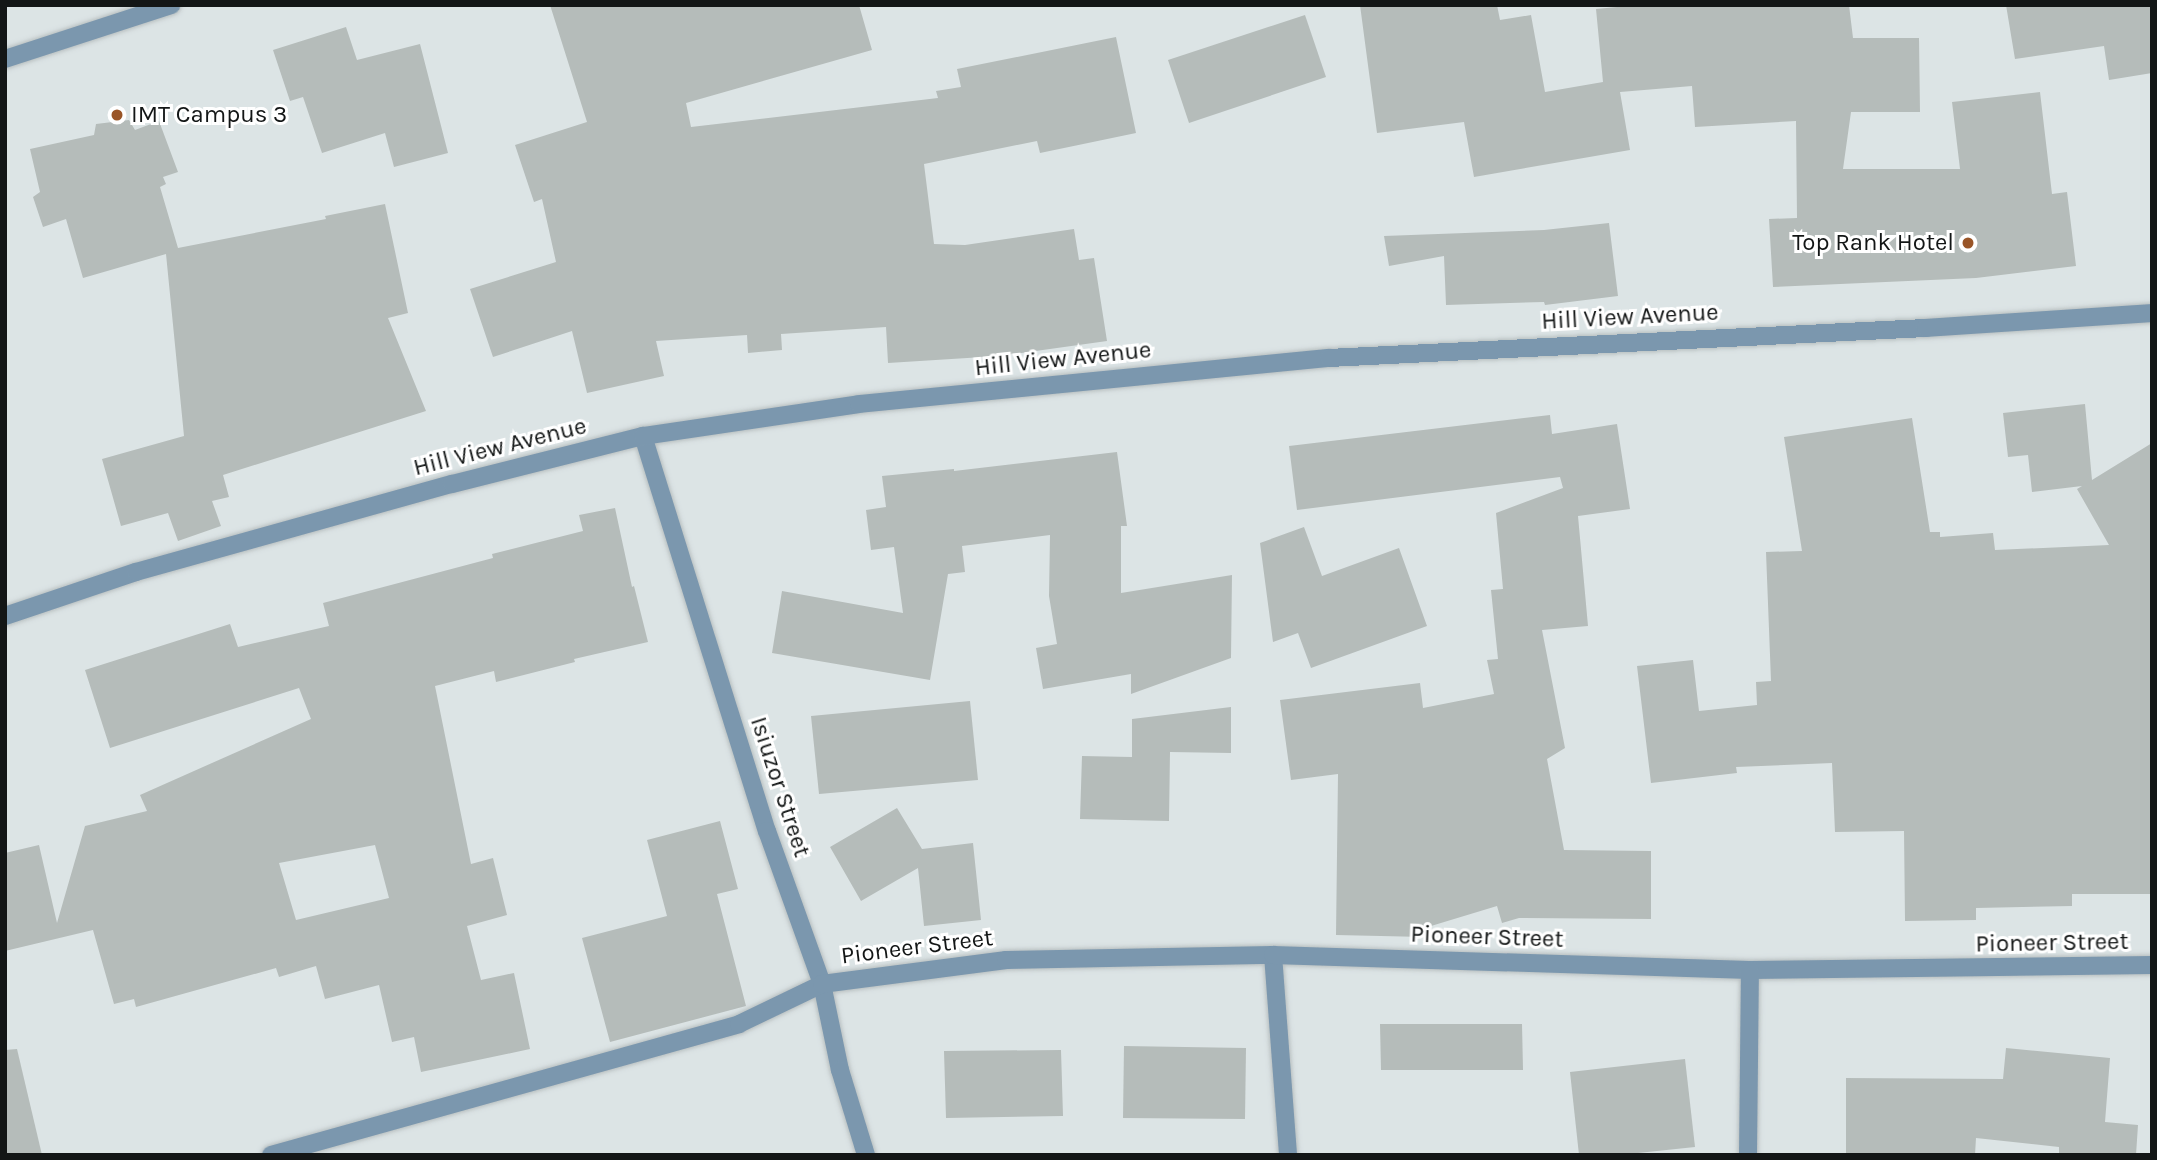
<!DOCTYPE html>
<html>
<head>
<meta charset="utf-8">
<style>
	body { margin:0 }
	#map { position:relative; width:2157px; height:1160px; overflow:hidden; background:#dce4e5; font-family:Karla,sans-serif }
	div>[style] { position:absolute }
	.building>* { inset:0; background:#b5bcba }
	.roads { filter:drop-shadow(0 0 2px #b8bfc0) drop-shadow(0 0 2px #b8bfc0) }
	.street>* { height:18px; margin:-9px; padding:0 9px; transform-origin:9px; border-radius:9px; background:#7b97ae }
	.dots>* { width:19px; height:19px; translate:-50% -50%; box-sizing:border-box; border:4px solid #fff; border-radius:50% }
	span { translate:-50% -50%; white-space:nowrap; text-align:center; line-height:1.15; -webkit-text-stroke:6px #fff; paint-order:stroke }
	.poi-label { font-size:24px; color:#131616 }
	.left { translate:0 -50%; text-align:left }
	.right { translate:-100% -50%; text-align:right }
	.street-label { font-size:24px; color:#131616 }
	.frame { position:absolute; inset:0; border:7px solid #131616; pointer-events:none }
</style>
</head>
<body>
<div id="map">
	<div class="building">
		<div style="clip-path:polygon(550px 5px,859px 5px,872px 50px,686px 103px,691px 127px,938px 98px,936px 91px,961px 87px,957px 69px,1116px 37px,1136px 133px,1040px 153px,1037px 141px,924px 164px,934px 244px,965px 245px,1074px 229px,1079px 260px,1094px 258px,1107px 341px,999px 356px,888px 363px,886px 327px,781px 334px,782px 350px,748px 353px,747px 335px,656px 341px,664px 376px,587px 393px,572px 331px,493px 357px,470px 289px,556px 262px,542px 199px,534px 202px,515px 145px,587px 122px)"></div>
		<div style="clip-path:polygon(1360px 5px,1497px 5px,1500px 20px,1531px 15px,1545px 92px,1603px 82px,1596px 9px,1638px 5px,1849px 5px,1853px 38px,1919px 38px,1920px 112px,1851px 112px,1843px 169px,1960px 169px,1952px 102px,2040px 92px,2052px 194px,2067px 192px,2076px 266px,1976px 278px,1773px 287px,1769px 219px,1797px 218px,1796px 121px,1695px 127px,1692px 86px,1620px 92px,1630px 150px,1474px 177px,1464px 122px,1377px 133px)"></div>
		<div style="clip-path:polygon(2006px 5px,2152px 5px,2152px 73px,2109px 80px,2104px 46px,2015px 59px)"></div>
		<div style="clip-path:polygon(1305px 15px,1326px 77px,1189px 123px,1168px 60px)"></div>
		<div style="clip-path:polygon(346px 27px,357px 60px,420px 44px,448px 153px,394px 167px,385px 133px,322px 153px,303px 97px,290px 101px,273px 50px)"></div>
		<div style="clip-path:polygon(129px 120px,135px 130px,159px 121px,178px 172px,163px 177px,166px 184px,160px 187px,178px 248px,326px 219px,325px 216px,385px 204px,408px 313px,388px 318px,426px 411px,223px 475px,229px 497px,212px 501px,221px 526px,178px 541px,168px 513px,121px 526px,102px 459px,184px 436px,166px 254px,83px 278px,66px 219px,43px 227px,33px 197px,40px 192px,30px 149px,94px 135px,96px 124px)"></div>
		<div style="clip-path:polygon(1609px 223px,1618px 296px,1545px 305px,1544px 302px,1446px 305px,1444px 256px,1389px 266px,1384px 236px,1544px 230px)"></div>
		<div style="clip-path:polygon(2085px 404px,2092px 480px,2152px 443px,2152px 894px,2072px 894px,2072px 906px,1976px 908px,1976px 920px,1905px 921px,1904px 831px,1835px 832px,1832px 763px,1736px 767px,1737px 773px,1651px 783px,1637px 666px,1693px 660px,1699px 711px,1757px 705px,1756px 682px,1771px 681px,1766px 552px,1802px 551px,1784px 437px,1912px 418px,1930px 532px,1940px 532px,1940px 537px,1993px 533px,1995px 550px,2109px 545px,2077px 489px,2082px 486px,2032px 492px,2028px 455px,2008px 457px,2003px 413px)"></div>
		<div style="clip-path:polygon(1550px 415px,1552px 434px,1617px 424px,1630px 509px,1578px 516px,1588px 626px,1542px 630px,1565px 748px,1547px 759px,1564px 850px,1651px 851px,1651px 919px,1519px 918px,1502px 923px,1497px 906px,1431px 926px,1425px 937px,1336px 935px,1338px 774px,1291px 780px,1280px 700px,1420px 683px,1423px 708px,1494px 694px,1487px 660px,1498px 659px,1491px 590px,1503px 589px,1496px 513px,1563px 488px,1560px 477px,1297px 510px,1289px 446px)"></div>
		<div style="clip-path:polygon(1117px 452px,1127px 526px,1121px 526px,1121px 593px,1232px 575px,1231px 658px,1131px 694px,1131px 674px,1043px 689px,1036px 648px,1057px 644px,1049px 596px,1050px 535px,962px 546px,965px 572px,948px 574px,930px 680px,772px 653px,782px 591px,903px 613px,894px 547px,871px 550px,866px 510px,886px 507px,882px 476px,954px 469px,954px 471px)"></div>
		<div style="clip-path:polygon(evenodd,615px 508px,632px 587px,634px 586px,648px 642px,574px 659px,575px 662px,496px 682px,494px 671px,435px 686px,471px 864px,493px 858px,507px 915px,467px 926px,481px 980px,514px 973px,530px 1049px,421px 1072px,414px 1037px,392px 1042px,379px 985px,325px 999px,316px 966px,279px 977px,276px 968px,136px 1007px,134px 999px,114px 1004px,93px 930px,5px 951px,5px 853px,39px 845px,57px 923px,85px 826px,147px 811px,140px 795px,311px 719px,299px 688px,110px 748px,85px 670px,230px 624px,238px 647px,329px 626px,323px 603px,493px 558px,492px 554px,583px 531px,579px 515px,615px 508px,375px 845px,389px 898px,296px 920px,279px 863px,375px 845px)"></div>
		<div style="clip-path:polygon(1304px 527px,1322px 576px,1399px 548px,1427px 626px,1311px 668px,1298px 633px,1273px 642px,1260px 543px)"></div>
		<div style="clip-path:polygon(970px 701px,978px 780px,819px 794px,811px 716px)"></div>
		<div style="clip-path:polygon(1231px 707px,1231px 753px,1170px 752px,1169px 821px,1080px 819px,1082px 756px,1132px 757px,1132px 719px)"></div>
		<div style="clip-path:polygon(897px 808px,922px 849px,973px 843px,981px 920px,924px 926px,918px 868px,861px 901px,830px 847px)"></div>
		<div style="clip-path:polygon(720px 821px,738px 889px,717px 894px,746px 1006px,610px 1042px,582px 938px,667px 916px,647px 840px)"></div>
		<div style="clip-path:polygon(1380px 1024px,1522px 1024px,1523px 1070px,1381px 1070px)"></div>
		<div style="clip-path:polygon(1124px 1046px,1246px 1048px,1245px 1119px,1123px 1118px)"></div>
		<div style="clip-path:polygon(2006px 1048px,2110px 1058px,2105px 1122px,2138px 1125px,2136px 1155px,2059px 1155px,2059px 1147px,1976px 1138px,1975px 1155px,1846px 1155px,1846px 1078px,2003px 1079px)"></div>
		<div style="clip-path:polygon(17px 1049px,42px 1155px,5px 1155px,5px 1050px)"></div>
		<div style="clip-path:polygon(1061px 1050px,1063px 1116px,946px 1118px,944px 1051px)"></div>
		<div style="clip-path:polygon(1685px 1059px,1695px 1147px,1619px 1155px,1579px 1155px,1570px 1072px)"></div>
	</div>
	<div class="roads">
		<div class="street">
			<div style="left:5px;top:59px;width:175px;rotate:-18deg"></div>
			<div style="left:643px;top:436px;width:414px;rotate:72.6deg"></div>
			<div style="left:767px;top:831px;width:163px;rotate:70.2deg"></div>
			<div style="left:822px;top:984px;width:88px;rotate:78.2deg"></div>
			<div style="left:840px;top:1070px;width:89px;rotate:73deg"></div>
			<div style="left:5px;top:616px;width:138px;rotate:-18.6deg"></div>
			<div style="left:136px;top:572px;width:328px;rotate:-15.6deg"></div>
			<div style="left:452px;top:484px;width:197px;rotate:-14.1deg"></div>
			<div style="left:643px;top:436px;width:218px;rotate:-8.4deg"></div>
			<div style="left:859px;top:404px;width:472px;rotate:-5.6deg"></div>
			<div style="left:1329px;top:358px;width:598px;rotate:-2.88deg"></div>
			<div style="left:1926px;top:328px;width:226px;rotate:-3.8deg"></div>
			<div style="left:1273px;top:955px;width:201px;rotate:85.7deg"></div>
			<div style="left:271px;top:1155px;width:486px;rotate:-15.6deg"></div>
			<div style="left:739px;top:1024px;width:92px;rotate:-25.7deg"></div>
			<div style="left:822px;top:984px;width:186px;rotate:-7.4deg"></div>
			<div style="left:1006px;top:960px;width:267px;rotate:-1.1deg"></div>
			<div style="left:1273px;top:955px;width:477px;rotate:1.8deg"></div>
			<div style="left:1750px;top:970px;width:402px;rotate:-0.7deg"></div>
			<div style="left:1748px;top:1155px;width:185px;rotate:-89.4deg"></div>
		</div>
	</div>
	<div class="dots">
		<div style="left:117px;top:115px;background:#995527"></div>
		<div style="left:1968px;top:243px;background:#995527"></div>
	</div>
	<div class="poi-label">
		<span class="left" style="left:131px;top:115px">IMT Campus 3</span>
		<span class="right" style="left:1954px;top:243px">Top Rank Hotel</span>
	</div>
	<div class="street-label">
		<span style="left:1630px;top:317px;rotate:-3deg">Hill View Avenue</span>
		<span style="left:1063px;top:359px;rotate:-6deg">Hill View Avenue</span>
		<span style="left:500px;top:447px;rotate:-14deg">Hill View Avenue</span>
		<span style="left:780px;top:787px;rotate:72deg">Isiuzor Street</span>
		<span style="left:1487px;top:937px;rotate:2deg">Pioneer Street</span>
		<span style="left:2052px;top:943px;rotate:-1deg">Pioneer Street</span>
		<span style="left:917px;top:947px;rotate:-7deg">Pioneer Street</span>
	</div>
	<div class="frame"></div>
</div>
</body>
</html>
